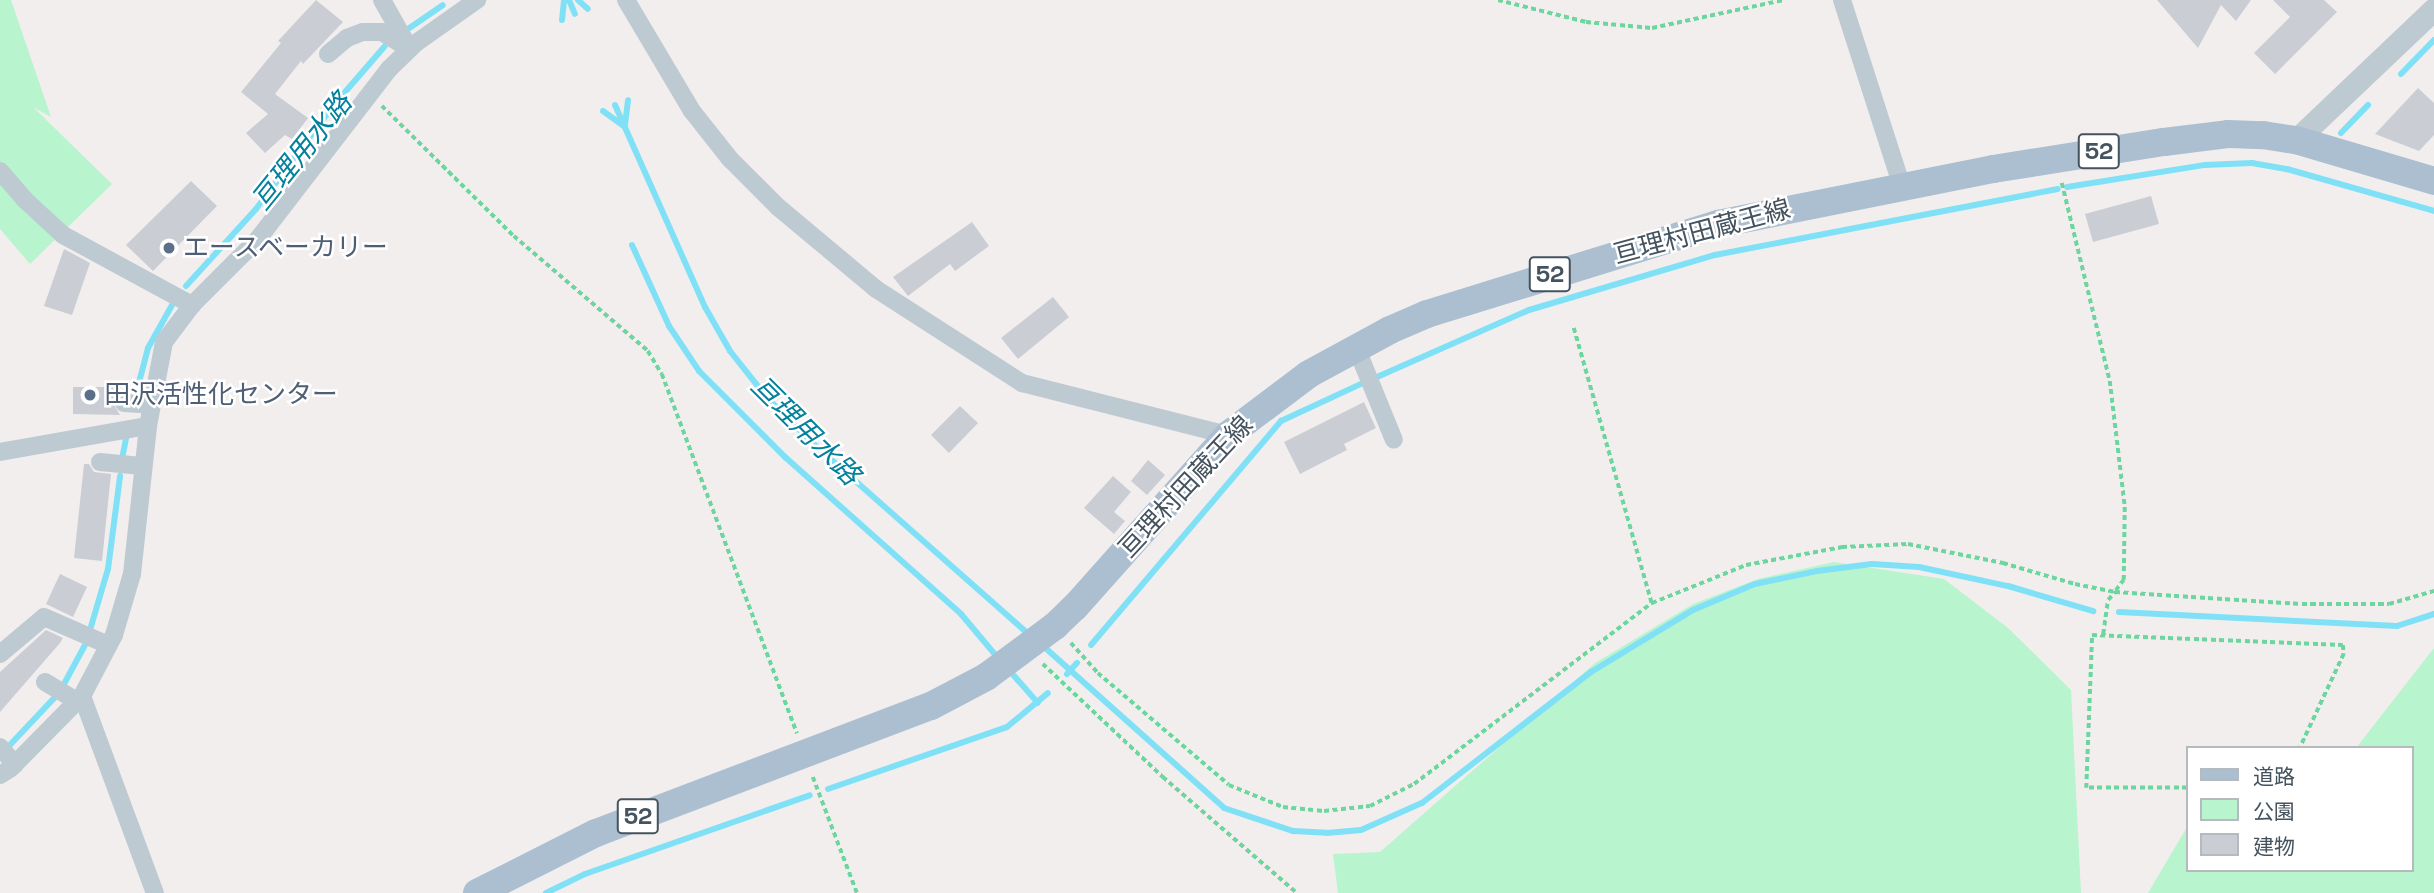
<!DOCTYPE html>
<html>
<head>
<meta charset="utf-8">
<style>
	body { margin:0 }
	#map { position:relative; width:2434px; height:893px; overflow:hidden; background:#f2eeee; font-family:"Space Grotesk","Noto Sans JP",sans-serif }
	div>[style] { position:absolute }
	.green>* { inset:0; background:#b8f4cd }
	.stream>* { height:6px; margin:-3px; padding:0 3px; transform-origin:3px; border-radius:3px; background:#80e1f6 }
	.building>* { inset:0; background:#caced4 }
	.path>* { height:3.5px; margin-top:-1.75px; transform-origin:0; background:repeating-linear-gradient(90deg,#6cd69e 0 5px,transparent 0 8.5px) }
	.minor>* { height:18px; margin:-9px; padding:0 9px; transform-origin:9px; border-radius:9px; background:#becad2 }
	.tertiary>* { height:23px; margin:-11.5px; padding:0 11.5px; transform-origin:11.5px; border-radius:11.5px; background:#becad2 }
	.primary>* { height:28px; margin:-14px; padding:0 14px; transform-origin:14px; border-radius:14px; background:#abbfd1 }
	.dots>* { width:19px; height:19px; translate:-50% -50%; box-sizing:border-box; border:4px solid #fff; border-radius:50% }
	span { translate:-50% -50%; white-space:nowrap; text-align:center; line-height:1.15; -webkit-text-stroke:5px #fff; paint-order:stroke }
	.shield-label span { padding:2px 5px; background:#fff; border:2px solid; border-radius:5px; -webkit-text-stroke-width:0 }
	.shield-label { font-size:24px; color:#45535e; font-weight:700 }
	.street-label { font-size:26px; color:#45535e }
	.service-label { font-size:26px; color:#4e5e75 }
	.left { translate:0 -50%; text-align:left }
	.water-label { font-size:28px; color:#03819d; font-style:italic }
	.legend { position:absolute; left:2186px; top:746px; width:228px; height:126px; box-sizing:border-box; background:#fff; border:2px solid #b5babf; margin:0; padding:9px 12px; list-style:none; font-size:21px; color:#45535e }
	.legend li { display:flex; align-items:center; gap:14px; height:35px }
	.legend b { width:35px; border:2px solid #b5babf }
</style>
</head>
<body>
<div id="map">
	<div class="green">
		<div style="clip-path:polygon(0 0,11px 0,51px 117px,33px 107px,112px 184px,30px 264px,0 229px)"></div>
		<div style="clip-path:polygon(1834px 562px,1944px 579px,2008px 628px,2071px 690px,2081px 893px,1338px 893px,1333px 854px,1380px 852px,1595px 663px,1693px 604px,1758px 579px)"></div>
		<div style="clip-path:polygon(2434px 648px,2434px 893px,2148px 893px,2187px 827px,2187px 870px,2411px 870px,2411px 748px,2356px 748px)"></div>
	</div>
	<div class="stream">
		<div style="left:569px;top:0;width:15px;rotate:67deg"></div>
		<div style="left:578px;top:0;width:13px;rotate:42deg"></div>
		<div style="left:562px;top:20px;width:20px;rotate:-84deg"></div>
		<div style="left:408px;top:29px;width:42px;rotate:-34.4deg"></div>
		<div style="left:2401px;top:74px;width:47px;rotate:-45.9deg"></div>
		<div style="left:615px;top:105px;width:221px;rotate:66deg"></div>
		<div style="left:705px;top:307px;width:51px;rotate:60.4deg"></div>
		<div style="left:730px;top:351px;width:61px;rotate:51.6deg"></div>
		<div style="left:768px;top:399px;width:69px;rotate:44.4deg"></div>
		<div style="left:817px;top:447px;width:286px;rotate:41.5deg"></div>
		<div style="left:603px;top:111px;width:26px;rotate:36deg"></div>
		<div style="left:625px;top:125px;width:25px;rotate:-83deg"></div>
		<div style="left:2341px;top:133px;width:39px;rotate:-46deg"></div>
		<div style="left:2067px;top:187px;width:140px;rotate:-9.1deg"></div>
		<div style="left:2205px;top:165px;width:47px;rotate:-2.4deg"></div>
		<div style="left:2252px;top:163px;width:36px;rotate:10deg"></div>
		<div style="left:2287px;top:169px;width:153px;rotate:15.9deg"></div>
		<div style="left:632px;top:245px;width:89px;rotate:65.4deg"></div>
		<div style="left:669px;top:326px;width:54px;rotate:56.3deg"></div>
		<div style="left:699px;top:371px;width:122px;rotate:45deg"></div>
		<div style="left:785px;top:457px;width:236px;rotate:41.7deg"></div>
		<div style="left:961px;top:614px;width:57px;rotate:49.9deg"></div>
		<div style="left:186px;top:286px;width:104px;rotate:-47.7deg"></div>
		<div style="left:256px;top:209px;width:129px;rotate:-53.2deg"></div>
		<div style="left:333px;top:106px;width:79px;rotate:-49.1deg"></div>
		<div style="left:1377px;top:377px;width:166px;rotate:-23.8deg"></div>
		<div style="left:1529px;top:310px;width:194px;rotate:-16.5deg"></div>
		<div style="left:1715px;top:255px;width:349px;rotate:-10.9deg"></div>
		<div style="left:137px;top:390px;width:43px;rotate:-75.3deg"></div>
		<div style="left:148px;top:348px;width:49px;rotate:-60.8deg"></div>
		<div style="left:123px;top:454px;width:16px;rotate:-79deg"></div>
		<div style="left:2119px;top:612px;width:278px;rotate:2.9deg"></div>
		<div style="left:2397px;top:626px;width:39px;rotate:-18deg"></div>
		<div style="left:90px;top:630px;width:64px;rotate:-73.6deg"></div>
		<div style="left:108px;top:569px;width:94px;rotate:-82.6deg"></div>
		<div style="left:1042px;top:645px;width:244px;rotate:41.8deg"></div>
		<div style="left:1224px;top:808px;width:73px;rotate:18.4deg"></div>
		<div style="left:1293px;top:831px;width:34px;rotate:3deg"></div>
		<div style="left:1327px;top:833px;width:34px;rotate:-5deg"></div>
		<div style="left:1361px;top:830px;width:67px;rotate:-23.9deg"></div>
		<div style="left:1422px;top:803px;width:214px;rotate:-37.8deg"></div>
		<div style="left:1591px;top:672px;width:119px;rotate:-31.3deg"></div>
		<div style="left:1693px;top:610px;width:67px;rotate:-22.8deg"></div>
		<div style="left:1755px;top:584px;width:63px;rotate:-11.8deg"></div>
		<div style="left:1817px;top:571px;width:55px;rotate:-7.3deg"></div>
		<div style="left:1872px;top:564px;width:47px;rotate:3.7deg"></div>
		<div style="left:1919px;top:567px;width:91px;rotate:12.1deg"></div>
		<div style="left:2008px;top:586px;width:89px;rotate:16.4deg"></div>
		<div style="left:1091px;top:645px;width:294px;rotate:-49.7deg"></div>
		<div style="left:1281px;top:421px;width:90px;rotate:-24.9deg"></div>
		<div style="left:1008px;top:669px;width:45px;rotate:48.6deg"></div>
		<div style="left:1067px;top:674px;width:15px;rotate:-48deg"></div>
		<div style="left:64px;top:684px;width:44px;rotate:-61.7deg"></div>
		<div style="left:8px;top:747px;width:71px;rotate:-46.7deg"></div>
		<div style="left:828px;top:789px;width:189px;rotate:-19.1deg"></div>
		<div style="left:1007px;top:727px;width:53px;rotate:-39.7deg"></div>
		<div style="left:546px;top:893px;width:43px;rotate:-26deg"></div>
		<div style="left:585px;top:874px;width:238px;rotate:-19.3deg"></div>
	</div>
	<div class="building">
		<div style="clip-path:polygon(316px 0,343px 22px,303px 64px,301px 61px,275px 94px,308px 118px,292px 139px,285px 135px,265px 153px,246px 133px,268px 114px,241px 92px,281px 43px,278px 41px)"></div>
		<div style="clip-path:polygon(2157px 0,2251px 0,2236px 21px,2221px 5px,2198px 48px)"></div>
		<div style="clip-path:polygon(2273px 0,2324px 0,2337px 12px,2275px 74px,2254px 53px,2290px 17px)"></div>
		<div style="clip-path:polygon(2418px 88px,2434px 103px,2434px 135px,2419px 151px,2375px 134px)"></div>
		<div style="clip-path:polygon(191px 181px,217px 206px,153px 271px,126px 245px)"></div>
		<div style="clip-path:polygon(2151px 196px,2159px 224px,2093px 242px,2085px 214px)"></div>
		<div style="clip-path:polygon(972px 222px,989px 246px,955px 271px,950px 264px,908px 296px,893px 277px)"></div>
		<div style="clip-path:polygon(64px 249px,90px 263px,72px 315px,44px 306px)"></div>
		<div style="clip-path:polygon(1053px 297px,1069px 317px,1018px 359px,1001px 338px)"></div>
		<div style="clip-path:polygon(73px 387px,121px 387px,113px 403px,120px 415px,73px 414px)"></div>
		<div style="clip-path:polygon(1364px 402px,1376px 428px,1344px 444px,1347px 450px,1300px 474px,1284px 442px)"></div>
		<div style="clip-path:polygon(960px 406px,978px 423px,949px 453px,931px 435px)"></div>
		<div style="clip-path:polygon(1148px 460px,1165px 475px,1147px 495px,1131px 481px)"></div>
		<div style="clip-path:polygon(84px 464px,89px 464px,94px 472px,111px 474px,102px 561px,74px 558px)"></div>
		<div style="clip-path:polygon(1113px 476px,1131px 492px,1114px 512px,1125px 521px,1114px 534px,1084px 508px)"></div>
		<div style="clip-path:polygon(60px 574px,87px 587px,73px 617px,46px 604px)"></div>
		<div style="clip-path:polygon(46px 630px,63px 638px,60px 643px,0 712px,0 672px)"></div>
	</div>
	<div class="path">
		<div style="left:1498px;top:0;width:91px;rotate:14deg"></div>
		<div style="left:1586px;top:22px;width:66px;rotate:5.2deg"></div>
		<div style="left:1652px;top:28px;width:135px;rotate:-12deg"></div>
		<div style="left:382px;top:106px;width:185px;rotate:44.6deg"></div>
		<div style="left:514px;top:236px;width:177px;rotate:40.6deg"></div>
		<div style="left:648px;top:351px;width:27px;rotate:59deg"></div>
		<div style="left:662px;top:374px;width:384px;rotate:69.4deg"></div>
		<div style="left:2062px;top:183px;width:204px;rotate:76.4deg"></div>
		<div style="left:2110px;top:381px;width:127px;rotate:83.2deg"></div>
		<div style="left:2125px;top:507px;width:73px;rotate:90.8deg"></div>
		<div style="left:2124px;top:580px;width:15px;rotate:127deg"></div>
		<div style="left:2115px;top:592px;width:187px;rotate:3.7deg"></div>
		<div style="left:2302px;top:604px;width:87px"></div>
		<div style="left:2389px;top:604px;width:47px;rotate:-16.1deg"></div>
		<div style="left:1574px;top:328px;width:286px;rotate:74.2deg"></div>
		<div style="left:2103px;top:634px;width:34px;rotate:-82deg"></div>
		<div style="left:2108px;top:600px;width:11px;rotate:-49deg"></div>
		<div style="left:1071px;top:643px;width:40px;rotate:48deg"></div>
		<div style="left:1098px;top:673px;width:172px;rotate:40.5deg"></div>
		<div style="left:1229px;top:785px;width:58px;rotate:22.2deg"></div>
		<div style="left:1283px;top:807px;width:41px;rotate:5.6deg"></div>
		<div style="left:1324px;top:811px;width:46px;rotate:-6.2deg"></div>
		<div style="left:1370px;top:806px;width:49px;rotate:-26.6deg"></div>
		<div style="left:1414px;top:784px;width:299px;rotate:-37.3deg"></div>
		<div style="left:1652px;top:603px;width:101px;rotate:-22deg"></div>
		<div style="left:1746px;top:565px;width:98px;rotate:-10.6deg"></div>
		<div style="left:1842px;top:547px;width:66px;rotate:-2.6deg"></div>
		<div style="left:1908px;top:544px;width:97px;rotate:11.3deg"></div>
		<div style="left:2003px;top:563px;width:75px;rotate:16.3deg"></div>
		<div style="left:2075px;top:584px;width:41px;rotate:11.3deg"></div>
		<div style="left:1043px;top:664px;width:165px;rotate:43.3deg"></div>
		<div style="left:1163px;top:777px;width:177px;rotate:40.9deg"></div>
		<div style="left:813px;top:777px;width:124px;rotate:69.2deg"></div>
		<div style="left:2187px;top:788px;width:101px;rotate:180deg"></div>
		<div style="left:2086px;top:788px;width:153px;rotate:-87.8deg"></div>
		<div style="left:2092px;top:635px;width:251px;rotate:2.3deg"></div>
		<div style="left:2343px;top:645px;width:9px;rotate:84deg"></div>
		<div style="left:2344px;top:654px;width:104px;rotate:115.1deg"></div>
	</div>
	<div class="minor">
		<div style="left:382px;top:0;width:53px;rotate:60.5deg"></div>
		<div style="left:626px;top:0;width:129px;rotate:59.3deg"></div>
		<div style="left:692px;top:111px;width:61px;rotate:51.6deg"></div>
		<div style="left:730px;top:159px;width:68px;rotate:45deg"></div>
		<div style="left:778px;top:207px;width:128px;rotate:39.9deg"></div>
		<div style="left:876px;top:289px;width:174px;rotate:32.8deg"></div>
		<div style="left:1022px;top:383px;width:212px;rotate:14.2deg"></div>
		<div style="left:1842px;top:0;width:196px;rotate:72.2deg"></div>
		<div style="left:328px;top:54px;width:25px;rotate:-40deg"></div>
		<div style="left:347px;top:38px;width:17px;rotate:-21deg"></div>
		<div style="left:363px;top:32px;width:19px"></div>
		<div style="left:382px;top:32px;width:32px;rotate:32deg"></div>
		<div style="left:0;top:171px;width:37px;rotate:49deg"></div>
		<div style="left:24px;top:199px;width:53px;rotate:42.7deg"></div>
		<div style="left:63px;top:235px;width:147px;rotate:28.5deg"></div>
		<div style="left:1356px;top:347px;width:100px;rotate:67.8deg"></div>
		<div style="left:124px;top:403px;width:27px;rotate:4deg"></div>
		<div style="left:0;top:452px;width:150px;rotate:-10deg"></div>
		<div style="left:100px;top:462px;width:42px;rotate:5.4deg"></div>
		<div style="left:0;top:654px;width:57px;rotate:-40.1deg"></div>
		<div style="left:44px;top:617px;width:70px;rotate:23.6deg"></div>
		<div style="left:45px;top:682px;width:37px;rotate:31deg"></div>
		<div style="left:82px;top:696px;width:210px;rotate:69.7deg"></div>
		<div style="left:0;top:747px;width:23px;rotate:49deg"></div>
		<div style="left:0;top:775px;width:13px;rotate:-32deg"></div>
		<div style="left:11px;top:768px;width:101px;rotate:-45.4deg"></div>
		<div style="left:82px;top:696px;width:69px;rotate:-62.3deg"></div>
		<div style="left:114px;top:635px;width:64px;rotate:-73.6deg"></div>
		<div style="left:132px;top:574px;width:149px;rotate:-83.8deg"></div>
		<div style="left:148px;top:426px;width:86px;rotate:-79.2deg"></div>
		<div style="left:164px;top:342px;width:46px;rotate:-52.9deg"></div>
		<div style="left:192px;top:305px;width:93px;rotate:-45deg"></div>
		<div style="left:258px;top:239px;width:215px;rotate:-52.4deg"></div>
		<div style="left:389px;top:69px;width:37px;rotate:-44deg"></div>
		<div style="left:416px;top:43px;width:75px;rotate:-35.2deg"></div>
	</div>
	<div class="tertiary">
		<div style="left:2296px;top:140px;width:190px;rotate:-43.5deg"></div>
	</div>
	<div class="primary">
		<div style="left:477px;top:893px;width:133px;rotate:-26.8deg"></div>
		<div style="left:596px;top:833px;width:358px;rotate:-20.8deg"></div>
		<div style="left:931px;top:706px;width:62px;rotate:-27.8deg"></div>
		<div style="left:986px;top:677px;width:86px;rotate:-36.5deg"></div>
		<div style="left:1055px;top:626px;width:28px;rotate:-44deg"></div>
		<div style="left:1075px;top:607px;width:230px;rotate:-48.3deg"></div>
		<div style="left:1228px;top:435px;width:101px;rotate:-37deg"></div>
		<div style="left:1309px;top:374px;width:92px;rotate:-28.5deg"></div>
		<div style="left:1390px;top:330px;width:40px;rotate:-23.4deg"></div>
		<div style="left:1427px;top:314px;width:305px;rotate:-17.2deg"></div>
		<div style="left:1718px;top:224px;width:280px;rotate:-11.3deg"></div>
		<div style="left:1993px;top:169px;width:173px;rotate:-9deg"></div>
		<div style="left:2164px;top:142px;width:64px;rotate:-7.1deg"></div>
		<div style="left:2228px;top:134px;width:35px;rotate:2deg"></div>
		<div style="left:2263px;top:135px;width:33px;rotate:9deg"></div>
		<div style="left:2296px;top:140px;width:144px;rotate:16.5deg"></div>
	</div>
	<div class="dots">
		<div style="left:169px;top:248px;background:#5c6f8a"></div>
		<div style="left:90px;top:395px;background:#5c6f8a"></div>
	</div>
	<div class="shield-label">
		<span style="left:2099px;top:151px">52</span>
		<span style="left:1550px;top:274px">52</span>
		<span style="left:638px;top:816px">52</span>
	</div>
	<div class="street-label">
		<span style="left:1702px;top:232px;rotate:-15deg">亘理村田蔵王線</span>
		<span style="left:1186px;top:487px;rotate:-47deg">亘理村田蔵王線</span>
	</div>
	<div class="service-label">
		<span class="left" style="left:183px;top:248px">エースベーカリー</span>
		<span class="left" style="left:104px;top:395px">田沢活性化センター</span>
	</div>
	<div class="water-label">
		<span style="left:301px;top:151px;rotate:-51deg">亘理用水路</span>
		<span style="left:806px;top:430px;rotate:45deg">亘理用水路</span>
	</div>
	<ul class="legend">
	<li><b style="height:9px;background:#abbfd1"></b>道路</li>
	<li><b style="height:19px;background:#b8f4cd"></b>公園</li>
	<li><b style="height:19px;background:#caced4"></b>建物</li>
	</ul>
</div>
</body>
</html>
